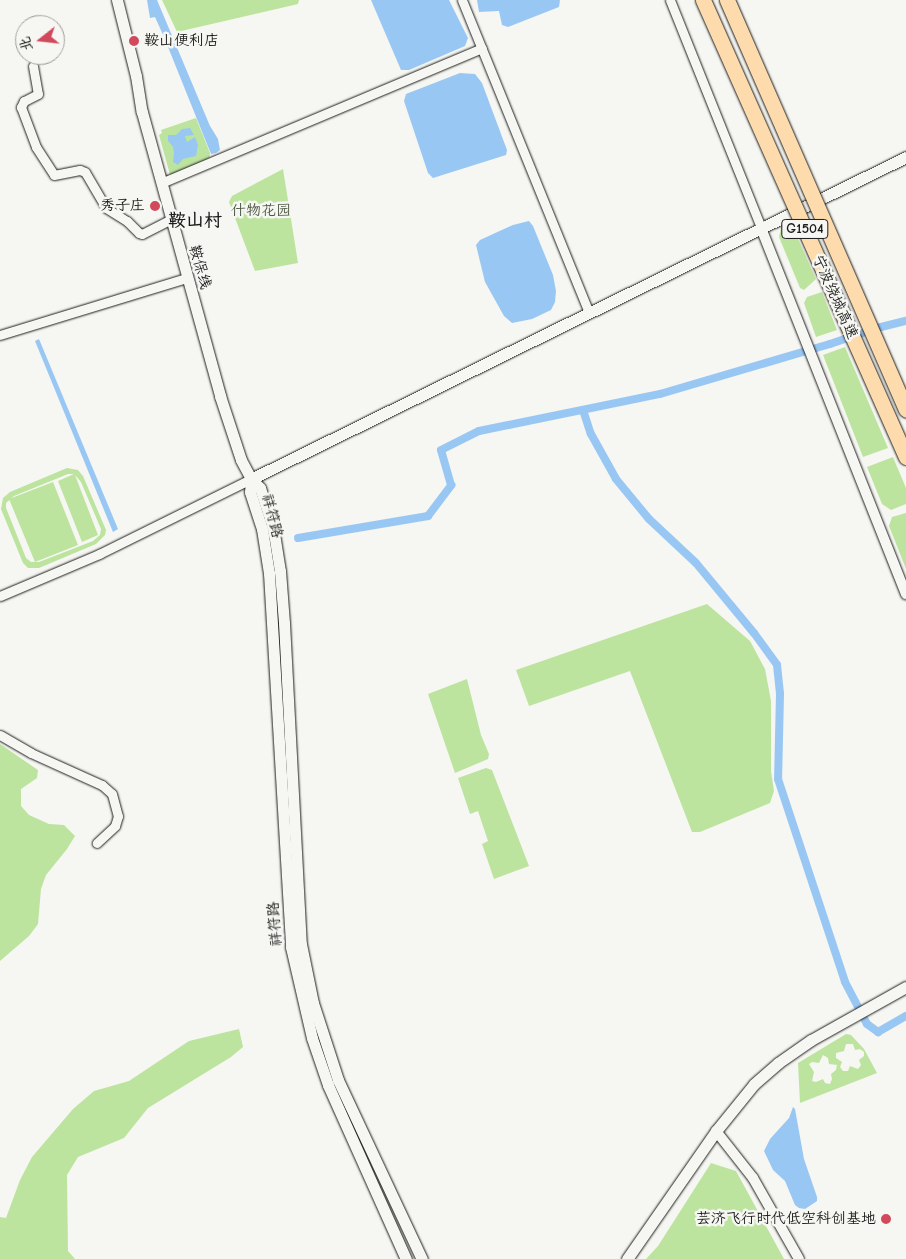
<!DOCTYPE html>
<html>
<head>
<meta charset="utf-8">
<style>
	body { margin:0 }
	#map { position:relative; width:906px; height:1259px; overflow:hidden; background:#f6f6f2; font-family:"Comic Neue","LXGW WenKai TC",sans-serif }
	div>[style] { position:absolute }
	.green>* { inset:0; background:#bde49f }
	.water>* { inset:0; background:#99c7f4 }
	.canal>* { height:8px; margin:-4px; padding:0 4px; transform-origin:4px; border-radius:4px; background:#99c7f4 }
	.roads { filter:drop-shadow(0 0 1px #1c1c1c) drop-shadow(0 0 1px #1c1c1c) }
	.minor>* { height:9px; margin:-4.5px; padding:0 4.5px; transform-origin:4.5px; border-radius:4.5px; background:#f6f6f2 }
	.tertiary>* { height:10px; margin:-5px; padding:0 5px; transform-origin:5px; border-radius:5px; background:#f6f6f2 }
	.secondary>* { height:11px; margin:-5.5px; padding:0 5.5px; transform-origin:5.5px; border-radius:5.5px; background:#f6f6f2 }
	.bridges { filter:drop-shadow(0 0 1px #1c1c1c) drop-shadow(0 0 1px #1c1c1c) }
	.motorway-bridge>* { height:15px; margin:-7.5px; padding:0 7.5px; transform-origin:7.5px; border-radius:7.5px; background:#fedbac }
	.dots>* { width:14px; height:14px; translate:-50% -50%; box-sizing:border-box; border:2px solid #f6f6f2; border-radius:50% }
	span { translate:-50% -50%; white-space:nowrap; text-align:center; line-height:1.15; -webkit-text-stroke:5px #f6f6f2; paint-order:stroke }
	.shield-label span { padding:1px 4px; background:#f6f6f2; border:1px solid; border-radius:4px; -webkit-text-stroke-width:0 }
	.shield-label { font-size:14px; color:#1c1c1c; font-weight:700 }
	.poi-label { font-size:15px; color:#1c1c1c }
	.left { translate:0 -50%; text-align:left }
	.right { translate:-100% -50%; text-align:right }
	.park-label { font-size:15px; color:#4c5843 }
	.street-label { font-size:15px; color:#1c1c1c }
	.quarter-label { font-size:18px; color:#1c1c1c; font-weight:700 }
	.north { position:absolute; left:15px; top:15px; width:50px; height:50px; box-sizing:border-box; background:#f6f6f2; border:1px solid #9f9f9c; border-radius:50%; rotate:254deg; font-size:14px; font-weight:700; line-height:20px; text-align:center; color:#1c1c1c }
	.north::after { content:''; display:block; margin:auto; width:18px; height:22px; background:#d1495b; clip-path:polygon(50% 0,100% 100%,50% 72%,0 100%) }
</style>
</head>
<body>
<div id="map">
	<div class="green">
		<div style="clip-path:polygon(162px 0,299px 0,298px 4px,177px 32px)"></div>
		<div style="clip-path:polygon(196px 118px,210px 153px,209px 160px,170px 175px,159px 135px,162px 133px,161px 130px)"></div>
		<div style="clip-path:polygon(283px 169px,298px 263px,255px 271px,229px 202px,232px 196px)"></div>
		<div style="clip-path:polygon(791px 223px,816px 279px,804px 290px,800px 288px,779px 237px,781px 228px)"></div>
		<div style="clip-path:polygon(822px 292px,837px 330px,816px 337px,804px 303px,807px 297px)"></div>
		<div style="clip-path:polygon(845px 347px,888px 448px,863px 457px,823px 355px)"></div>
		<div style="clip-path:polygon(893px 457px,906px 488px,906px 504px,891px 510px,882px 504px,867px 467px)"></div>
		<div style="clip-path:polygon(evenodd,67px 468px,78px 470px,83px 476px,106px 530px,105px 535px,96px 544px,39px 568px,28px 568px,23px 563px,1px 509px,3px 498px,10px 492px,67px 468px,68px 474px,74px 474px,58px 481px,82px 542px,98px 535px,75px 475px,81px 482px,101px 529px,100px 535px,93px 541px,39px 562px,31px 562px,26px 558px,6px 508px,6px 503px,14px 496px,68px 474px)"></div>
		<div style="clip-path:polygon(53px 482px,78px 545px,35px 562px,9px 499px)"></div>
		<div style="clip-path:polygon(906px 513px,906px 569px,889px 526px,892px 517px)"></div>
		<div style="clip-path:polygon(707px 604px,750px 641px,765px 669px,771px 701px,771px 771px,774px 791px,770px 803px,700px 832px,692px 832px,630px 671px,529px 706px,516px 670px)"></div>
		<div style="clip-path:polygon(467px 679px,481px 735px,489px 754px,488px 759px,455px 773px,428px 694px)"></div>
		<div style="clip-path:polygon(0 744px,38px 770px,37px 778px,21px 789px,21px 806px,29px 815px,49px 824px,64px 825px,75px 836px,67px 849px,46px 875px,41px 889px,38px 924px,29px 936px,0 961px)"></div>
		<div style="clip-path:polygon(486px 768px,492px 770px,529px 866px,494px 879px,482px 844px,488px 841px,478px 811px,470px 814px,458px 778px)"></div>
		<div style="clip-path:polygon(239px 1029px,243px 1047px,231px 1057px,148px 1108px,124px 1138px,78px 1157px,67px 1175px,68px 1251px,75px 1259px,0 1259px,0 1217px,6px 1218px,20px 1180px,32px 1157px,73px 1109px,94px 1091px,129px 1081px,189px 1041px)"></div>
		<div style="clip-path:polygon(evenodd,846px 1034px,851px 1035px,864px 1049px,877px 1073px,800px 1103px,798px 1063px,846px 1034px,846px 1044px,853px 1044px,855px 1050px,860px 1049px,864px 1052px,864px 1056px,859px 1060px,861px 1065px,858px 1069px,850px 1066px,848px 1071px,843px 1071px,840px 1067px,842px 1062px,836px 1058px,836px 1053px,844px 1051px,846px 1044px,846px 1034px,823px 1055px,828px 1058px,829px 1064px,837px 1065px,836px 1070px,831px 1074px,832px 1079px,830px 1084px,825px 1083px,823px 1079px,816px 1082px,812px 1081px,814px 1072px,809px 1064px,812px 1062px,819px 1063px,823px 1055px)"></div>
		<div style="clip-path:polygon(711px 1163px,736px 1171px,784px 1259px,646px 1259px,658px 1246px)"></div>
	</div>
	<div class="water">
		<div style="clip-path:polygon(147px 0,157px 0,210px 126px,218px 139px,220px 150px,216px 153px,211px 154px,164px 37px,155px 17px,150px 18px)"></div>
		<div style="clip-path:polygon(371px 0,449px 0,468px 38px,465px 46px,409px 70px,401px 70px)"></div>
		<div style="clip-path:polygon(477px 0,560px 0,559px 7px,508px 27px,502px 25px,499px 11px,479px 12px)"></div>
		<div style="clip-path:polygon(460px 73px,475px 74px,482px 83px,507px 150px,506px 155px,433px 178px,428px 173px,404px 101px,406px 94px)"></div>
		<div style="clip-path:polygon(190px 128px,194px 135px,185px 136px,187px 142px,195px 137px,198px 145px,196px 156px,183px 159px,178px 165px,173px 162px,174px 153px,173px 147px,168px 141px,168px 135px,176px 135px,182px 129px)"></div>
		<div style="clip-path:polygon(529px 221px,533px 226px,553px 275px,556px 291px,555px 302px,551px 310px,532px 319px,512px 323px,504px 316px,485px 282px,476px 245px,480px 240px,513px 225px)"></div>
		<div style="clip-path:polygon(39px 339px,118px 529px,113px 532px,35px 341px)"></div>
		<div style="clip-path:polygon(793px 1107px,795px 1109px,804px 1159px,817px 1197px,817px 1201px,805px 1209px,799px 1208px,795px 1205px,785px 1181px,773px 1170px,764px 1151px,770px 1139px,789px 1118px)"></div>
	</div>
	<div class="canal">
		<div style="left:583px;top:410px;width:25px;rotate:72deg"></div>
		<div style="left:591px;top:434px;width:51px;rotate:60.9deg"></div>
		<div style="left:616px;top:479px;width:52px;rotate:50.5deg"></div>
		<div style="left:649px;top:519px;width:64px;rotate:43.1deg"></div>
		<div style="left:696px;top:563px;width:91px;rotate:50.4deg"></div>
		<div style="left:754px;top:633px;width:39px;rotate:54deg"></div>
		<div style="left:777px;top:665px;width:29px;rotate:84deg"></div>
		<div style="left:780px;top:694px;width:85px;rotate:91.3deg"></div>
		<div style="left:778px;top:779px;width:214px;rotate:71.7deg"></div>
		<div style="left:845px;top:982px;width:47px;rotate:62.4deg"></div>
		<div style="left:867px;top:1024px;width:14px;rotate:36deg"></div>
		<div style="left:878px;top:1032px;width:32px;rotate:-30deg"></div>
		<div style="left:298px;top:538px;width:132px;rotate:-9.6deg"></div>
		<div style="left:428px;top:516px;width:39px;rotate:-53deg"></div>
		<div style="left:451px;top:485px;width:36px;rotate:-106deg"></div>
		<div style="left:441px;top:450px;width:42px;rotate:-26.6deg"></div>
		<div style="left:479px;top:431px;width:185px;rotate:-11.6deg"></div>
		<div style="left:660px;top:394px;width:177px;rotate:-16.4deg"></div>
		<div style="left:830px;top:344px;width:50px;rotate:-18.8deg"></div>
		<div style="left:877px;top:328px;width:30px;rotate:-14deg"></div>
	</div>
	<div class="roads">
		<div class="minor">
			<div style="left:462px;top:0;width:337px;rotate:67.9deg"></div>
			<div style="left:670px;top:0;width:245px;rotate:68.2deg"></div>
			<div style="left:33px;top:66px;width:28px;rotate:80deg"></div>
			<div style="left:38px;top:94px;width:16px;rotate:153deg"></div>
			<div style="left:24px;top:101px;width:7px;rotate:117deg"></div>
			<div style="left:21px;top:107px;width:43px;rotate:69.4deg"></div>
			<div style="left:36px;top:147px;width:33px;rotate:57deg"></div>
			<div style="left:54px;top:175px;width:26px;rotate:-11deg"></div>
			<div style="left:80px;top:170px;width:5px;rotate:22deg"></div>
			<div style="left:85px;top:172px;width:42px;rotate:59.7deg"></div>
			<div style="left:106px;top:208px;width:25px;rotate:32deg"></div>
			<div style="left:127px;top:221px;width:17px;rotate:45deg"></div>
			<div style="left:139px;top:233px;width:3px;rotate:18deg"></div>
			<div style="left:142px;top:234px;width:33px;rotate:-27deg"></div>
			<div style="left:161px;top:183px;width:348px;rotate:-22.8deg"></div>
			<div style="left:0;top:335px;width:195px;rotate:-17deg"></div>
			<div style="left:0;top:596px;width:108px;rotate:-23deg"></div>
			<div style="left:99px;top:554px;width:169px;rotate:-26.3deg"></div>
			<div style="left:0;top:735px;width:36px;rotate:30deg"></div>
			<div style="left:31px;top:753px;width:78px;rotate:24.3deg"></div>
			<div style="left:102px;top:785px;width:13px;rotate:42deg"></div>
			<div style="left:112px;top:794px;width:23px;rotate:75deg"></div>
			<div style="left:118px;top:816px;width:10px;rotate:107deg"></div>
			<div style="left:115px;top:826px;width:25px;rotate:137deg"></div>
		</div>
		<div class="tertiary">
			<div style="left:761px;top:228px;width:394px;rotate:68.4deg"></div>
			<div style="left:716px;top:1131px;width:60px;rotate:51.8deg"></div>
			<div style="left:753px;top:1178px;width:93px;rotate:60.4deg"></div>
		</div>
		<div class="secondary">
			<div style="left:117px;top:0;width:78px;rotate:76deg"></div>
			<div style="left:136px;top:76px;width:36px;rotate:81deg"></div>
			<div style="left:142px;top:112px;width:295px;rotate:74.6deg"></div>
			<div style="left:220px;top:396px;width:67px;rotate:71.8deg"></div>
			<div style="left:241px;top:460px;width:21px;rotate:62deg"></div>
			<div style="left:251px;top:479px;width:13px;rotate:45deg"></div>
			<div style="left:260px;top:488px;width:41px;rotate:71.6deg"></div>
			<div style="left:273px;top:527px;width:45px;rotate:81deg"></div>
			<div style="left:280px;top:571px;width:52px;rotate:85.6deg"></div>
			<div style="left:284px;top:623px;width:321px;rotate:87deg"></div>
			<div style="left:301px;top:944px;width:60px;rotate:78.5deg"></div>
			<div style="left:313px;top:1003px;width:81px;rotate:72deg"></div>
			<div style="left:338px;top:1080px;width:198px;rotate:64.9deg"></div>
			<div style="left:251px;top:479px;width:13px;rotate:94deg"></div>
			<div style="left:250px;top:492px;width:39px;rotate:72deg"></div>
			<div style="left:262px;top:529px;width:45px;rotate:81deg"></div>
			<div style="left:269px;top:573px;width:375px;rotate:86.6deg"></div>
			<div style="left:291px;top:947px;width:93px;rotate:77deg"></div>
			<div style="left:312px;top:1038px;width:50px;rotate:71.2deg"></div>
			<div style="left:328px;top:1085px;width:191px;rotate:65.9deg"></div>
			<div style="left:251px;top:479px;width:730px;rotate:-26.18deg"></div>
			<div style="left:627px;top:1259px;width:156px;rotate:-55.2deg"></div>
			<div style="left:716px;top:1131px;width:60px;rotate:-51deg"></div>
			<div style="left:754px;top:1084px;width:32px;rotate:-41deg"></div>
			<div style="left:778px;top:1063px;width:40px;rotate:-34.9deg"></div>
			<div style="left:811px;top:1040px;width:109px;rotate:-29.2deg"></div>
		</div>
	</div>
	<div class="bridges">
		<div class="motorway-bridge">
			<div style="left:703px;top:0;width:500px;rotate:66.05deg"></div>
			<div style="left:727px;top:0;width:447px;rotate:66.4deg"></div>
		</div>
	</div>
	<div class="dots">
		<div style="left:134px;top:41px;background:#d1495b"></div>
		<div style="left:155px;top:206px;background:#d1495b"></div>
		<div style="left:886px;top:1219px;background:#d1495b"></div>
	</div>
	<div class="shield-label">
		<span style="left:805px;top:229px">G1504</span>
	</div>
	<div class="poi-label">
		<span class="left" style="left:144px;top:41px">鞍山便利店</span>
		<span class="right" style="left:145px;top:206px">秀子庄</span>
		<span class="right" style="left:876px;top:1219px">芸济飞行时代低空科创基地</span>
	</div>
	<div class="park-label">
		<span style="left:261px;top:211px">什物花园</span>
	</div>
	<div class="street-label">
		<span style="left:200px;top:267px;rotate:74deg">鞍保线</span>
		<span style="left:835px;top:297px;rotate:66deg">宁波绕城高速</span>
		<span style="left:272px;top:516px;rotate:75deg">祥符路</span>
		<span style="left:275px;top:924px;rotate:-95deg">祥符路</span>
	</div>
	<div class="quarter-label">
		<span style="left:195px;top:221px">鞍山村</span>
	</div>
	<div class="north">北</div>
</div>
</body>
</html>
